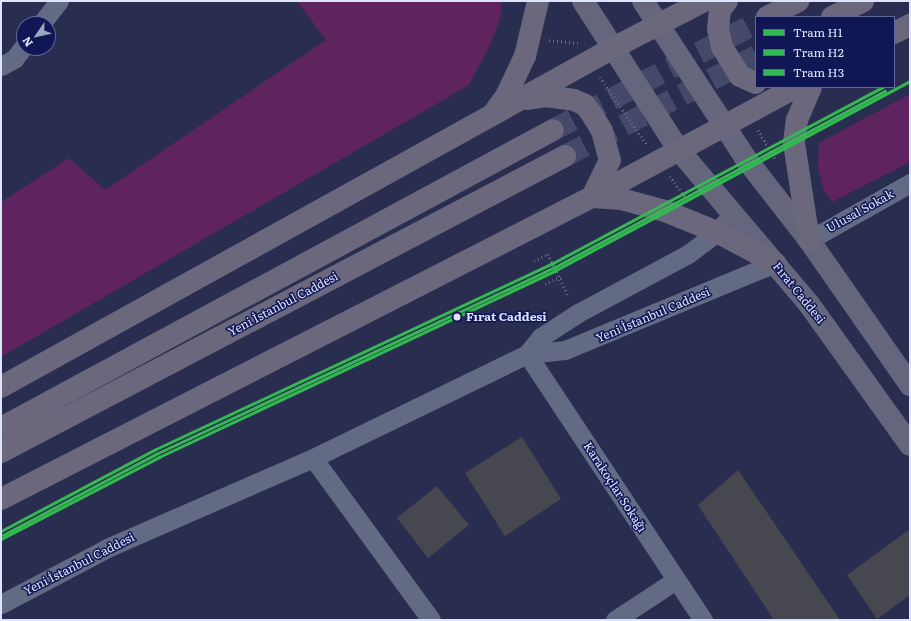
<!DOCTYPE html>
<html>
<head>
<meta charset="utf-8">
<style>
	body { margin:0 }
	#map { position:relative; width:911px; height:621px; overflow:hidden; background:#292e50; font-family:Literata,serif }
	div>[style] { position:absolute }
	.green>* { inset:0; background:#5f2460 }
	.building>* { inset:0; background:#47484f }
	.highway-tunnel>* { height:22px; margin-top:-11px; transform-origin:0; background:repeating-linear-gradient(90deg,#44496a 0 22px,transparent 0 33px) }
	.path>* { height:2.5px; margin-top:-1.25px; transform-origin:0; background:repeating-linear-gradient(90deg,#666b84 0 1px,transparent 0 4px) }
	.minor>* { height:19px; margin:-9.5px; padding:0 9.5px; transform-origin:9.5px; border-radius:9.5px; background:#636a84 }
	.major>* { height:22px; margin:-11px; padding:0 11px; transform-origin:11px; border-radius:11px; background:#65667e }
	.highway>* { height:22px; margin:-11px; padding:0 11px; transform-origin:11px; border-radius:11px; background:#6b687d }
	.tram-1>* { height:3px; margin:-1.5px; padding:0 1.5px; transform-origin:1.5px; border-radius:1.5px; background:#34b952 }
	.tram-2>* { height:3px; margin:-1.5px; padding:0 1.5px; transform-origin:1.5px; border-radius:1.5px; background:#34b952 }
	.tram-3>* { height:3px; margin:-1.5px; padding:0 1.5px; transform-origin:1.5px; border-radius:1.5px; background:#34b952 }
	.dots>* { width:11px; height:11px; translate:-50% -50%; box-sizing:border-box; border:2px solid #111754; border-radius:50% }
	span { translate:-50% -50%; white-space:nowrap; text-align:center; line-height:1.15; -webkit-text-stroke:3px #111754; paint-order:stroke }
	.street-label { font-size:12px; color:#dde5fc }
	.stop-label { font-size:12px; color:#dde5fc; font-weight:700 }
	.left { translate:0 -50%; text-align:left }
	.frame { position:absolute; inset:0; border:2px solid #dde5fc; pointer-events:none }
	.legend { position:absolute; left:755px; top:16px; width:140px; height:72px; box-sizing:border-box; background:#111754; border:1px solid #636997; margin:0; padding:5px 7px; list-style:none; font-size:12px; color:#dde5fc }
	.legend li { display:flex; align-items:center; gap:8px; height:20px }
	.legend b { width:20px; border:1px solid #636997 }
	.north { position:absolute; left:16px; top:16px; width:40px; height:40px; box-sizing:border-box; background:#111754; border:1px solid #636997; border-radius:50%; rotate:236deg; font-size:11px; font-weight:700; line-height:16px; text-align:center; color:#dde5fc }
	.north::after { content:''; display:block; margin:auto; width:14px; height:18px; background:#9ea5c0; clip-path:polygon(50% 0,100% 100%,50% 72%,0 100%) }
</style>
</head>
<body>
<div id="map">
	<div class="green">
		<div style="clip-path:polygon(297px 1px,502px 1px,500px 19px,491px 43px,469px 85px,1px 357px,1px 202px,69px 158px,105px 190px,326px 40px)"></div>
		<div style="clip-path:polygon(910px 94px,910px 162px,832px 202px,824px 191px,818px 168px,819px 143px)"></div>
	</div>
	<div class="building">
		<div style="clip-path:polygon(522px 437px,561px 499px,505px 536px,465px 473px)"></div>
		<div style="clip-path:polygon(738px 470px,840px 620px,774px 620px,698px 505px)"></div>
		<div style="clip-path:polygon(437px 486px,469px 525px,428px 558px,397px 518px)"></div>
		<div style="clip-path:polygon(910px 529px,910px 595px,877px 619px,847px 575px)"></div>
	</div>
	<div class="highway-tunnel">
		<div style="left:553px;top:130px;width:229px;rotate:-27.8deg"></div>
		<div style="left:565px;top:156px;width:216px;rotate:-27.6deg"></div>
	</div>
	<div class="path">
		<div style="left:549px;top:40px;width:29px;rotate:6deg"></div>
		<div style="left:600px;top:77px;width:83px;rotate:55.3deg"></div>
		<div style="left:758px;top:130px;width:35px;rotate:59deg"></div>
		<div style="left:670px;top:176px;width:26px;rotate:54deg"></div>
		<div style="left:534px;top:261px;width:16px;rotate:-27deg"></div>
		<div style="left:548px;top:254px;width:48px;rotate:64deg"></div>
		<div style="left:545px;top:284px;width:17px;rotate:-25deg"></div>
	</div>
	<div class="minor">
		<div style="left:41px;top:24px;width:29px;rotate:-52deg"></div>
		<div style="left:1px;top:66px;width:15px;rotate:-28deg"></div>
		<div style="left:14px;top:59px;width:16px;rotate:-52deg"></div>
		<div style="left:809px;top:240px;width:116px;rotate:-29.4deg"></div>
		<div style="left:527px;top:354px;width:319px;rotate:56.5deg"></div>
		<div style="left:527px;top:354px;width:38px;rotate:-6deg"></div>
		<div style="left:565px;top:350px;width:227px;rotate:-22.5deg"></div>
		<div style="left:313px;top:458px;width:200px;rotate:53.9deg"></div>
		<div style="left:1px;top:604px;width:120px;rotate:-27.8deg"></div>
		<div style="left:107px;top:548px;width:225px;rotate:-23.6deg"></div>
		<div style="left:313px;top:458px;width:238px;rotate:-25.9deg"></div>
		<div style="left:527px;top:354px;width:22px;rotate:-51deg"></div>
		<div style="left:541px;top:337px;width:44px;rotate:-33deg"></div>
		<div style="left:578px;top:313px;width:125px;rotate:-28.2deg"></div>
		<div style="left:688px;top:254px;width:36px;rotate:-37deg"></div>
		<div style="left:717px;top:232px;width:23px;rotate:-49deg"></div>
		<div style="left:615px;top:620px;width:73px;rotate:-33.3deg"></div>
	</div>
	<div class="major">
		<div style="left:583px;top:1px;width:176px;rotate:57.3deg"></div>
		<div style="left:678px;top:149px;width:203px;rotate:49.8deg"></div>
		<div style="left:809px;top:304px;width:173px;rotate:54.4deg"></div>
		<div style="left:643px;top:1px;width:189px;rotate:56.9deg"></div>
		<div style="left:746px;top:159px;width:103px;rotate:52.1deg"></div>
		<div style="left:809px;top:240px;width:177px;rotate:55.1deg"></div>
	</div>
	<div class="highway">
		<div style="left:727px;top:1px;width:11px;rotate:128deg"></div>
		<div style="left:720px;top:10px;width:19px;rotate:96deg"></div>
		<div style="left:718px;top:29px;width:18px;rotate:77deg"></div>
		<div style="left:722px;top:47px;width:34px;rotate:58deg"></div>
		<div style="left:740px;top:76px;width:17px;rotate:24deg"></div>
		<div style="left:767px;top:17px;width:35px;rotate:-27deg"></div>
		<div style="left:832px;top:17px;width:35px;rotate:-27deg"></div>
		<div style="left:894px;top:33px;width:18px;rotate:-27deg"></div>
		<div style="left:528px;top:99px;width:18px;rotate:-9deg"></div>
		<div style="left:546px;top:96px;width:28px;rotate:8deg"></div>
		<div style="left:574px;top:100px;width:12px;rotate:24deg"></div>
		<div style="left:585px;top:105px;width:14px;rotate:54deg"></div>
		<div style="left:593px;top:116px;width:17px;rotate:59deg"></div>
		<div style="left:602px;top:131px;width:30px;rotate:75deg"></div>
		<div style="left:610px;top:160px;width:41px;rotate:115.9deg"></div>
		<div style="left:493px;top:114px;width:22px;rotate:-54deg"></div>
		<div style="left:506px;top:96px;width:44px;rotate:-64.6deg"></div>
		<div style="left:525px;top:56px;width:57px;rotate:-76.7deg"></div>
		<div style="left:592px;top:197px;width:29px;rotate:4deg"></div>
		<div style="left:621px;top:199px;width:46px;rotate:15.3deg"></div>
		<div style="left:665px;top:211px;width:56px;rotate:22deg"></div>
		<div style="left:717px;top:232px;width:66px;rotate:28.1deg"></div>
		<div style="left:809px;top:240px;width:98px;rotate:-98.8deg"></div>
		<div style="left:794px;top:143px;width:23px;rotate:-83deg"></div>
		<div style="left:797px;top:120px;width:36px;rotate:-67deg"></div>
		<div style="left:1px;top:387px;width:700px;rotate:-28.98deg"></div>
		<div style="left:613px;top:48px;width:102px;rotate:-27.3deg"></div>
		<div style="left:1px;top:428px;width:627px;rotate:-28.36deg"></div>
		<div style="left:1px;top:452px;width:637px;rotate:-27.69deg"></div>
		<div style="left:1px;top:499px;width:664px;rotate:-27.07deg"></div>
		<div style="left:592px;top:197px;width:232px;rotate:-28.3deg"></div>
	</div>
	<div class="tram-1">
		<div style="left:1px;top:539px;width:178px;rotate:-27.4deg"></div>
		<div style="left:159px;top:457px;width:439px;rotate:-25.2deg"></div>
		<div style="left:556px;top:270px;width:401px;rotate:-28.1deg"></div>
	</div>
	<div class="tram-2">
		<div style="left:1px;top:531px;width:175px;rotate:-27.9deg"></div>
		<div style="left:156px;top:449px;width:438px;rotate:-25.1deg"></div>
		<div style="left:553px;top:263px;width:374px;rotate:-28.1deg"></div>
	</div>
	<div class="tram-3">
		<div style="left:3px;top:535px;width:175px;rotate:-27.9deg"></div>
		<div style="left:158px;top:453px;width:438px;rotate:-25.1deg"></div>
		<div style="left:555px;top:267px;width:374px;rotate:-28.1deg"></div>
	</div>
	<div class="dots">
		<div style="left:457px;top:317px;background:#dde5fc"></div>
	</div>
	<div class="street-label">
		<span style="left:860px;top:211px;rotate:-29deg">Ulusal Sokak</span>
		<span style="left:799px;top:293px;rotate:51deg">Fırat Caddesi</span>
		<span style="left:283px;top:304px;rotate:-28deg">Yeni İstanbul Caddesi</span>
		<span style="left:653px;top:315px;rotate:-23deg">Yeni İstanbul Caddesi</span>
		<span style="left:615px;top:487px;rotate:57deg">Karakoçlar Sokağı</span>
		<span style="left:79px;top:564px;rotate:-27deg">Yeni İstanbul Caddesi</span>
	</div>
	<div class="stop-label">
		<span class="left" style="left:466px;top:317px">Fırat Caddesi</span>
	</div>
	<div class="frame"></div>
	<ul class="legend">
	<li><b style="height:5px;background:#34b952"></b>Tram H1</li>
	<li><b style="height:5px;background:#34b952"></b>Tram H2</li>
	<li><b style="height:5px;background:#34b952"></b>Tram H3</li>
	</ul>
	<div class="north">N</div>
</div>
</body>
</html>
